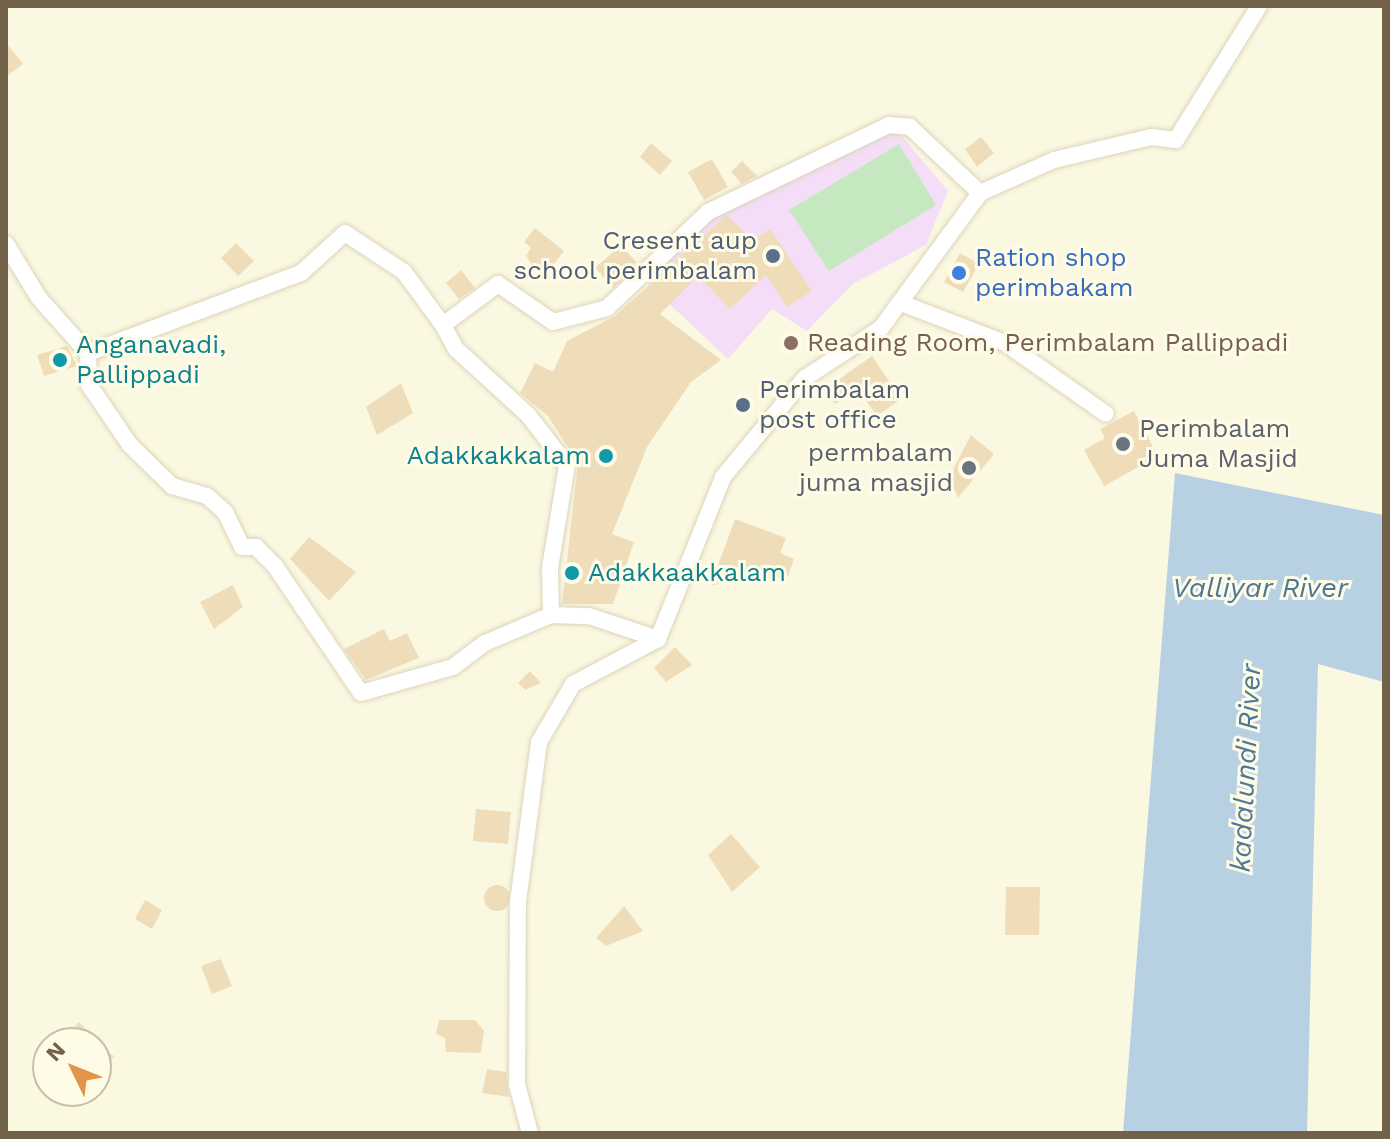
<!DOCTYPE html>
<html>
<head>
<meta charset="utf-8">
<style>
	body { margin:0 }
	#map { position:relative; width:1390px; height:1139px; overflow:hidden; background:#fbf8e1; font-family:"Work Sans",sans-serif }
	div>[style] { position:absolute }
	.education>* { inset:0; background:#f4def7 }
	.green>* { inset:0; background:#c6e8c0 }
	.water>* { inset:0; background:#b7d1e3 }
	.building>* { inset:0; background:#efddba }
	.round { border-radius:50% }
	.roads { filter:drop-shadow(0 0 2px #dcd4bb) drop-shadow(0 0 2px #dcd4bb) }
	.street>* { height:16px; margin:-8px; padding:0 8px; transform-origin:8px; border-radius:8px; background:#fff }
	.dots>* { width:22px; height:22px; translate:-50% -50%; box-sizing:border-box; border:4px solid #fefbe7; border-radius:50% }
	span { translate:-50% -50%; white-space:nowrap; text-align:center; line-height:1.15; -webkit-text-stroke:6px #fefbe7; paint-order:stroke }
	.service-label { font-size:26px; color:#4e5e75 }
	.right { translate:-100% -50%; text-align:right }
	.left { translate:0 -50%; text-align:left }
	.shop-label { font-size:26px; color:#366cbe }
	.education-label { font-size:26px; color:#785e54 }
	.culture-label { font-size:26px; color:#0d838f }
	.worship-label { font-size:26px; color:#5b616d }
	.water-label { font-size:28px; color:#4d7898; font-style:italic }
	.frame { position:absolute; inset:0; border:8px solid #716249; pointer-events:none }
	.north { position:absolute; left:32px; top:1027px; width:80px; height:80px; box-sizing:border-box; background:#fefbe7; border:2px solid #c6bea8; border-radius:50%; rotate:313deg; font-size:22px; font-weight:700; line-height:32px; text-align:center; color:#716249 }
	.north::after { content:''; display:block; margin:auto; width:28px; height:36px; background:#e1944a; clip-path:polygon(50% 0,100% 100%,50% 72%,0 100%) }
</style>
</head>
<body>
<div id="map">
	<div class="education">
		<div style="clip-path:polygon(897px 130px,948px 191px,926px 245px,853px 284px,807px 331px,772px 309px,728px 359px,647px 283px,719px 211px)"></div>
	</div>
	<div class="green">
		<div style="clip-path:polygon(899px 144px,936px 205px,829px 271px,789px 210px)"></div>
	</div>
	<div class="water">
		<div style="clip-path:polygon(1175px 473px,1384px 515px,1384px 682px,1318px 664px,1307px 1133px,1123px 1133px)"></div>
	</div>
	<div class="building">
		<div style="clip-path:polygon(6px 43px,23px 64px,6px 77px)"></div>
		<div style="clip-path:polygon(981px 137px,994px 153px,977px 167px,965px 149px)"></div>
		<div style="clip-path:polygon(651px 143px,672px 161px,660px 175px,640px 157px)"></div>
		<div style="clip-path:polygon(712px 159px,728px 187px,704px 200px,688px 172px)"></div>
		<div style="clip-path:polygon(742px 161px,757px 176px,742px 184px,731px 172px)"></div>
		<div style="clip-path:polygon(727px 215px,753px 241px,770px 229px,812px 291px,787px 307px,766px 275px,730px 309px,698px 276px,660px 314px,721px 360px,691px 382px,647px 447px,612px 534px,634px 542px,613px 604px,562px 604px,578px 463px,548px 416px,520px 393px,535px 363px,553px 372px,567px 341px,615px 316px)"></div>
		<div style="clip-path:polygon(535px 228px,564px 251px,542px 280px,526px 256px,531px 248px,524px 242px)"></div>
		<div style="clip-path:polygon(236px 243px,254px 261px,238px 276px,221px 258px)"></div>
		<div style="clip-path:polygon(621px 245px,638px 264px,613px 288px,595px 268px)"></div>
		<div style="clip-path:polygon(960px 253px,979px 264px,963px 292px,944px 282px)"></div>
		<div style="clip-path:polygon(461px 270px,475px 288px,459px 299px,446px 283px)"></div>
		<div style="clip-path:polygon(67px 346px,77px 366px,44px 376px,37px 355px)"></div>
		<div style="clip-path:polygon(872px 356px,901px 399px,877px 416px,857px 388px,835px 404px,824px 390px)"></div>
		<div style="clip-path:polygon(401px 383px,413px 413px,377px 435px,366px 407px)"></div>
		<div style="clip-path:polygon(1134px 411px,1158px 456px,1104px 486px,1084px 450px,1105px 438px,1100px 429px)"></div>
		<div style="clip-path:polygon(971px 435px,994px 454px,958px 498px,949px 477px)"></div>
		<div style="clip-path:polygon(735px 519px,786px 538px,780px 553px,794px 559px,788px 576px,711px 585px)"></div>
		<div style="clip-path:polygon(309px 537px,356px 572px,329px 601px,290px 559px)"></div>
		<div style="clip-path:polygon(233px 585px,243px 607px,214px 629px,200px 602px)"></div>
		<div style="clip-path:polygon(384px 629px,390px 641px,407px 633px,419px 658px,366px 680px,344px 649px)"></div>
		<div style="clip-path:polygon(675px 647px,692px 665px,666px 682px,654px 668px)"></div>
		<div style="clip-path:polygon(530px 671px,541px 683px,525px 690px,518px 683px)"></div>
		<div style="clip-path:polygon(476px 809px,511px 812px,508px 844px,473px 841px)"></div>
		<div style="clip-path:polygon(731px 834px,760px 867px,732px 892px,708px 855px)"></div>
		<div class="round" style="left:484px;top:885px;width:26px;height:26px"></div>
		<div style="clip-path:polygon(1006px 887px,1040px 887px,1039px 935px,1005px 935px)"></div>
		<div style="clip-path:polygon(145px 900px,162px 910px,152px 929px,135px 919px)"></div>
		<div style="clip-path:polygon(624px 906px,643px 931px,606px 946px,596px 938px)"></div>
		<div style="clip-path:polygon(221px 959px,232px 986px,212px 994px,201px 966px)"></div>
		<div style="clip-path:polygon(439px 1020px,475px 1020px,484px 1031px,481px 1053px,446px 1052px,445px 1038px,436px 1034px)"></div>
		<div style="clip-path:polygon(79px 1022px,100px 1043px,59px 1043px)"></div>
		<div style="clip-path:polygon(96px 1044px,114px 1056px,96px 1082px)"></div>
		<div style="clip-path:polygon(487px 1069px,506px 1072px,509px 1097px,482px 1093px)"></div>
	</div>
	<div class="roads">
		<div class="street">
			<div style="left:6px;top:244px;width:63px;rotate:58.6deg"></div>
			<div style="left:39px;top:298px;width:74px;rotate:48.3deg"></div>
			<div style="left:901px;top:303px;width:111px;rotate:21deg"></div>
			<div style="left:1005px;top:343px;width:123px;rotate:35.1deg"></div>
			<div style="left:443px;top:325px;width:27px;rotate:62deg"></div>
			<div style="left:456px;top:349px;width:98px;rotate:42.5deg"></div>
			<div style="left:528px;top:415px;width:63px;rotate:52deg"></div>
			<div style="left:567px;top:465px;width:104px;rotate:99.4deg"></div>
			<div style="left:550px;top:568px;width:47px;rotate:88.8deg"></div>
			<div style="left:88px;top:353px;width:228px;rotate:-20.6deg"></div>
			<div style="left:301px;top:273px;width:59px;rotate:-42.3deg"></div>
			<div style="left:345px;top:233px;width:71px;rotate:33.5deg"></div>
			<div style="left:404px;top:272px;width:66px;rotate:53.7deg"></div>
			<div style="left:443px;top:325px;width:69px;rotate:-36.7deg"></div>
			<div style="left:498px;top:284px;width:67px;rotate:34.6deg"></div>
			<div style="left:553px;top:322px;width:56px;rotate:-14.5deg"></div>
			<div style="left:607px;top:308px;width:139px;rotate:-43.5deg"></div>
			<div style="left:708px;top:212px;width:201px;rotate:-25.7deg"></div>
			<div style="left:889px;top:125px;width:21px;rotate:5deg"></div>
			<div style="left:910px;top:127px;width:96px;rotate:43.3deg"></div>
			<div style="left:88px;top:353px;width:32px;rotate:88deg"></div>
			<div style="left:89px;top:385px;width:73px;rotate:55.7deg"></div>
			<div style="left:130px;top:445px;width:59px;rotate:44.3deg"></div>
			<div style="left:172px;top:486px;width:36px;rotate:16deg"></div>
			<div style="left:207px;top:496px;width:24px;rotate:42deg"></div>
			<div style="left:225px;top:512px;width:39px;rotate:64deg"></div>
			<div style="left:242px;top:547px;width:14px"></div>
			<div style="left:256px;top:547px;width:27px;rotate:45deg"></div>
			<div style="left:275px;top:566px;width:153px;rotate:55.9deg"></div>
			<div style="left:361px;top:693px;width:96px;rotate:-15.8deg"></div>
			<div style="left:453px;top:667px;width:40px;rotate:-37deg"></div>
			<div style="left:485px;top:643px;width:72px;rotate:-23deg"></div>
			<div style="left:551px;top:615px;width:38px;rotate:2deg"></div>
			<div style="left:589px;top:616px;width:73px;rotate:18.4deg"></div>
			<div style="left:530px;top:1133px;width:51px;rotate:-104.9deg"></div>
			<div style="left:517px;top:1084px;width:182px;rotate:-89.7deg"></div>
			<div style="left:518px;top:902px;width:161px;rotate:-82.5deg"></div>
			<div style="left:539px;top:742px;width:67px;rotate:-59.6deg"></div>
			<div style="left:573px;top:684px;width:96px;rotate:-27.9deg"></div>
			<div style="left:658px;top:639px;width:175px;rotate:-68.1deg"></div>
			<div style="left:723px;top:477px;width:129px;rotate:-50.4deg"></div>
			<div style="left:805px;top:378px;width:91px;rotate:-33.3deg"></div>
			<div style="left:881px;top:328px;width:167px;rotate:-53.7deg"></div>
			<div style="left:980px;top:193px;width:81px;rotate:-24deg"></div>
			<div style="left:1054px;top:160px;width:100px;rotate:-13.3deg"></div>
			<div style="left:1151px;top:137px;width:25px;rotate:7deg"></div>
			<div style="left:1176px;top:140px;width:158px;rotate:-58.2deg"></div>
		</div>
	</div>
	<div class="dots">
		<div style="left:773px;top:256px;background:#5c6f8a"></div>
		<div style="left:959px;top:273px;background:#3f7fe0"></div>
		<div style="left:791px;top:343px;background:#8d6e63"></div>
		<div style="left:60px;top:360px;background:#0f9aa8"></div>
		<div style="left:743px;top:405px;background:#5c6f8a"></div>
		<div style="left:1123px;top:444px;background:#6b7280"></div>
		<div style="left:606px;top:456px;background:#0f9aa8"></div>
		<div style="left:969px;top:468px;background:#6b7280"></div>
		<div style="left:572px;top:573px;background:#0f9aa8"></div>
	</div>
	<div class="service-label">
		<span class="right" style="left:757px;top:256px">Cresent aup<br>school perimbalam</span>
		<span class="left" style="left:759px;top:405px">Perimbalam<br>post office</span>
	</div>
	<div class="shop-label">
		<span class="left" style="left:975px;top:273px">Ration shop<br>perimbakam</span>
	</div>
	<div class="education-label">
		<span class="left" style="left:807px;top:343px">Reading Room, Perimbalam Pallippadi</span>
	</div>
	<div class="culture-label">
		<span class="left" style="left:76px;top:360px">Anganavadi,<br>Pallippadi</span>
		<span class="right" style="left:590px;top:456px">Adakkakkalam</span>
		<span class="left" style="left:588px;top:573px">Adakkaakkalam</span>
	</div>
	<div class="worship-label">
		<span class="left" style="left:1139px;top:444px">Perimbalam<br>Juma Masjid</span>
		<span class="right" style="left:953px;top:468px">permbalam<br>juma masjid</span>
	</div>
	<div class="water-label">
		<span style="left:1260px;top:588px">Valliyar River</span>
		<span style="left:1246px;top:768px;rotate:-87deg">kadalundi River</span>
	</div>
	<div class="frame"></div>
	<div class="north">N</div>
</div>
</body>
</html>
